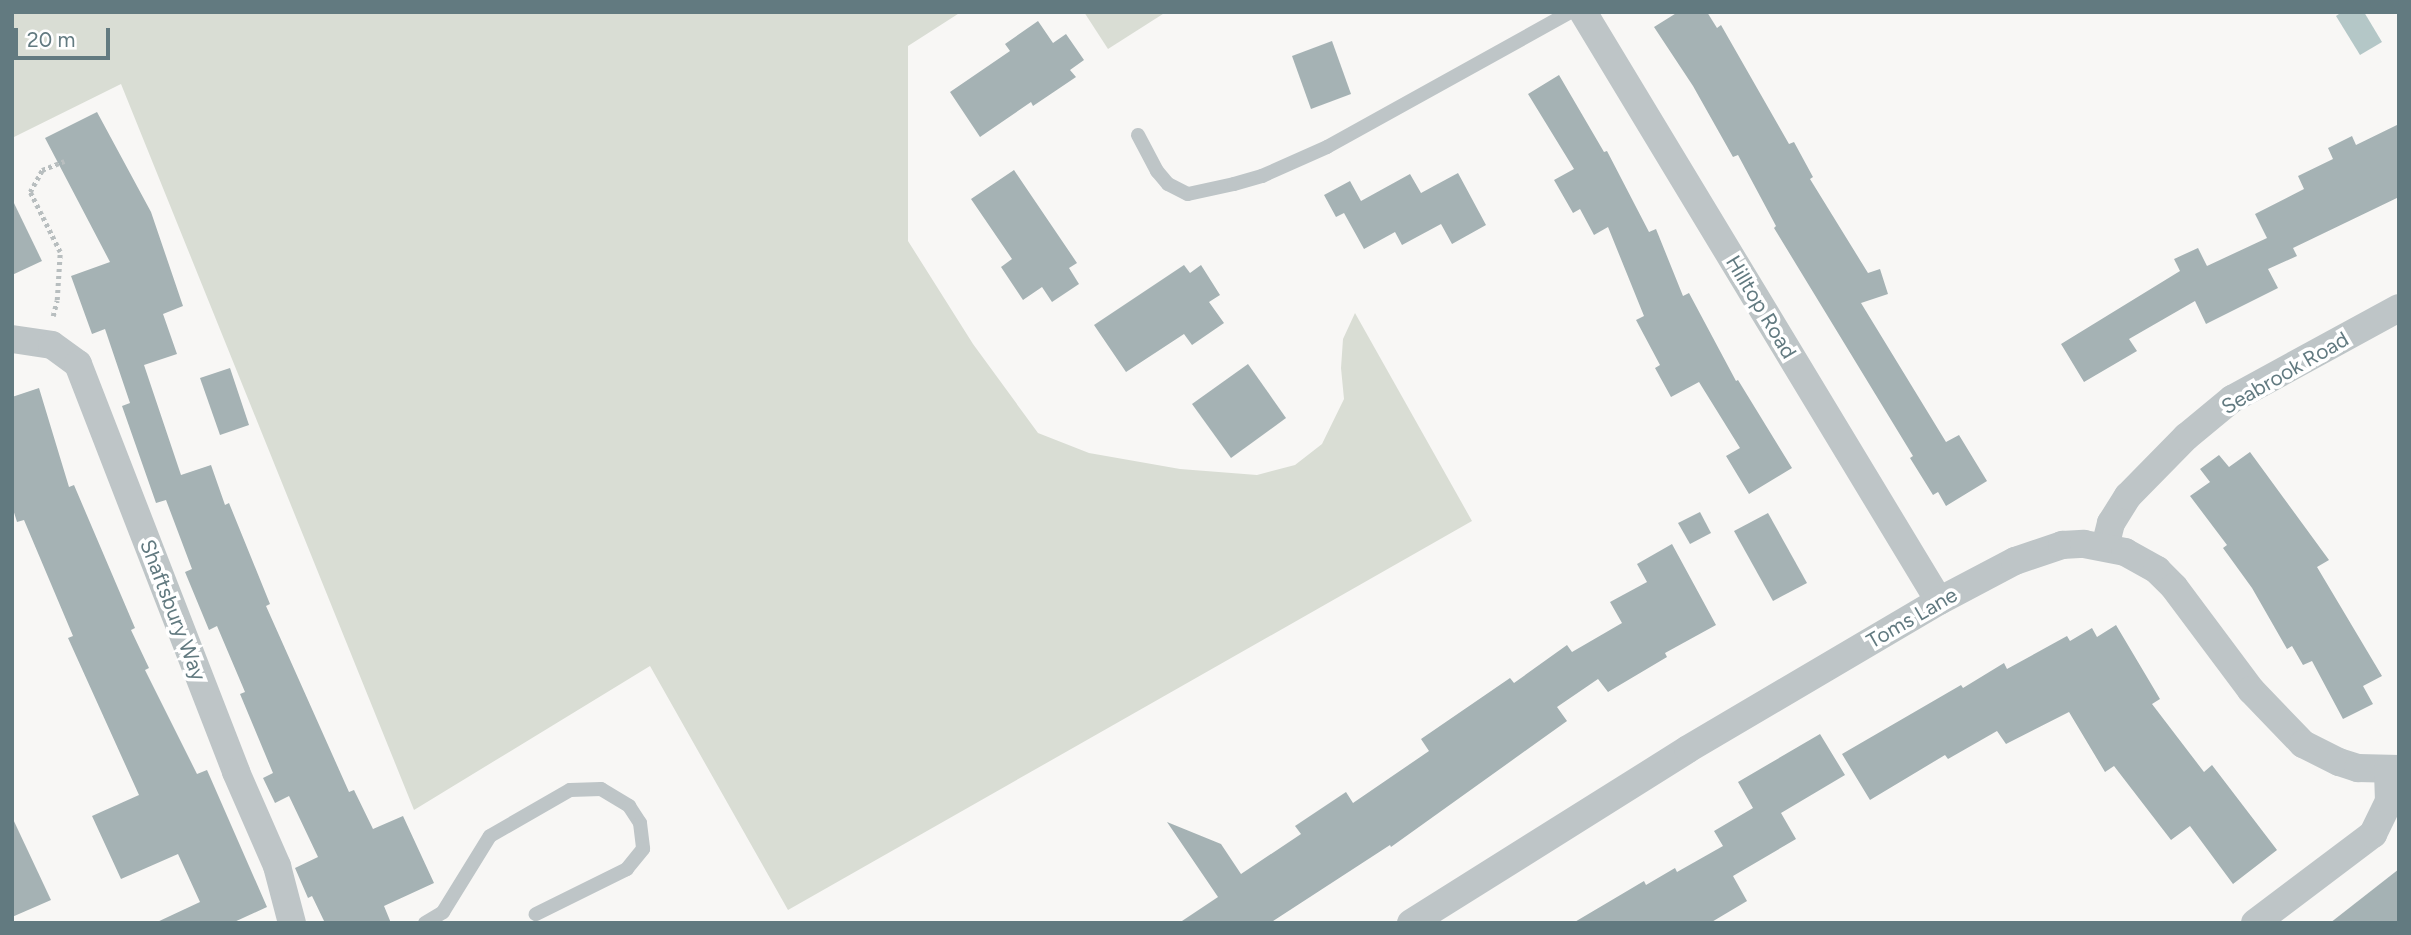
<!DOCTYPE html>
<html>
<head>
<meta charset="utf-8">
<style>
	body { margin:0 }
	#map { position:relative; width:2411px; height:935px; overflow:hidden; background:#f8f7f5; font-family:Figtree,sans-serif }
	div>[style] { position:absolute }
	.green>* { inset:0; background:#d9ddd4 }
	.water>* { inset:0; background:#b4c7c7 }
	.building>* { inset:0; background:#a5b2b4 }
	.path>* { height:4.5px; margin-top:-2.25px; transform-origin:0; background:repeating-linear-gradient(90deg,#b8bebf 0 3.5px,transparent 0 7px) }
	.lane>* { height:14px; margin:-7px; padding:0 7px; transform-origin:7px; border-radius:7px; background:#bec5c7 }
	.street>* { height:28px; margin:-14px; padding:0 14px; transform-origin:14px; border-radius:14px; background:#bec5c7 }
	span { translate:-50% -50%; white-space:nowrap; text-align:center; line-height:1.15; -webkit-text-stroke:7px #fff; paint-order:stroke }
	.street-label { font-size:21px; color:#627a80 }
	.frame { position:absolute; inset:0; border:14px solid #627a80; pointer-events:none }
	.scale { position:absolute; left:14px; top:28px; width:96px; height:32px; box-sizing:border-box; border:4px solid #627a80; border-top:0; padding-left:9px; font-size:21px; line-height:24px; white-space:nowrap; color:#627a80; -webkit-text-stroke:5px #fff; paint-order:stroke }
</style>
</head>
<body>
<div id="map">
	<div class="green">
		<div style="clip-path:polygon(12px 12px,961px 12px,908px 46px,908px 241px,973px 344px,1038px 433px,1089px 453px,1180px 469px,1257px 475px,1295px 465px,1322px 444px,1344px 399px,1341px 368px,1343px 339px,1355px 313px,1472px 521px,788px 910px,650px 666px,414px 810px,121px 84px,12px 138px)"></div>
		<div style="clip-path:polygon(1084px 12px,1166px 12px,1108px 49px)"></div>
	</div>
	<div class="water">
		<div style="clip-path:polygon(2342px 12px,2364px 12px,2382px 42px,2360px 55px,2336px 16px)"></div>
	</div>
	<div class="building">
		<div style="clip-path:polygon(1678px 12px,1707px 12px,1717px 28px,1721px 25px,1789px 144px,1794px 142px,1813px 177px,1810px 179px,1868px 273px,1880px 269px,1888px 294px,1861px 303px,1946px 442px,1959px 435px,1987px 481px,1946px 506px,1938px 492px,1933px 495px,1910px 458px,1913px 456px,1774px 228px,1776px 226px,1738px 155px,1733px 157px,1693px 86px,1654px 27px)"></div>
		<div style="clip-path:polygon(1038px 21px,1053px 43px,1066px 34px,1084px 60px,1070px 70px,1076px 77px,1033px 106px,1031px 102px,980px 137px,950px 92px,1010px 51px,1005px 44px)"></div>
		<div style="clip-path:polygon(1332px 41px,1351px 94px,1311px 109px,1292px 56px)"></div>
		<div style="clip-path:polygon(1559px 75px,1604px 152px,1607px 151px,1649px 232px,1656px 229px,1683px 296px,1689px 293px,1736px 381px,1738px 380px,1792px 468px,1749px 494px,1726px 456px,1740px 448px,1699px 382px,1671px 397px,1655px 368px,1660px 365px,1636px 320px,1644px 316px,1608px 227px,1594px 235px,1580px 209px,1573px 213px,1554px 180px,1574px 169px,1528px 94px)"></div>
		<div style="clip-path:polygon(97px 112px,151px 212px,183px 306px,163px 314px,177px 354px,144px 365px,181px 475px,211px 465px,225px 505px,229px 503px,270px 604px,266px 606px,349px 792px,354px 790px,373px 829px,403px 816px,434px 883px,384px 906px,391px 923px,325px 923px,312px 896px,308px 898px,295px 868px,318px 857px,289px 796px,275px 803px,263px 778px,273px 773px,240px 694px,245px 692px,217px 626px,209px 630px,185px 572px,192px 569px,166px 500px,156px 503px,122px 406px,130px 403px,105px 329px,92px 334px,71px 276px,110px 262px,45px 138px)"></div>
		<div style="clip-path:polygon(2399px 124px,2399px 197px,2293px 248px,2297px 256px,2268px 269px,2278px 288px,2206px 324px,2195px 301px,2129px 339px,2137px 351px,2084px 382px,2061px 344px,2180px 271px,2174px 259px,2198px 248px,2207px 266px,2267px 238px,2255px 214px,2304px 189px,2298px 176px,2333px 159px,2328px 148px,2352px 136px,2356px 145px)"></div>
		<div style="clip-path:polygon(1014px 170px,1077px 263px,1069px 268px,1079px 284px,1052px 302px,1042px 287px,1023px 300px,1001px 267px,1012px 259px,971px 199px)"></div>
		<div style="clip-path:polygon(1458px 173px,1486px 225px,1452px 244px,1441px 224px,1402px 245px,1395px 232px,1364px 249px,1344px 213px,1336px 217px,1324px 195px,1350px 181px,1361px 201px,1410px 174px,1421px 193px)"></div>
		<div style="clip-path:polygon(12px 199px,42px 261px,12px 275px)"></div>
		<div style="clip-path:polygon(1184px 265px,1190px 273px,1201px 265px,1220px 295px,1209px 302px,1224px 323px,1192px 345px,1184px 334px,1126px 372px,1094px 325px)"></div>
		<div style="clip-path:polygon(1248px 364px,1286px 418px,1231px 458px,1192px 404px)"></div>
		<div style="clip-path:polygon(230px 368px,249px 425px,220px 435px,200px 378px)"></div>
		<div style="clip-path:polygon(39px 388px,69px 487px,74px 485px,135px 628px,131px 630px,149px 668px,145px 670px,197px 774px,207px 770px,267px 907px,232px 923px,155px 923px,200px 902px,178px 854px,121px 879px,92px 816px,139px 795px,68px 638px,73px 636px,24px 520px,17px 522px,12px 506px,12px 397px)"></div>
		<div style="clip-path:polygon(2250px 452px,2329px 560px,2317px 567px,2382px 676px,2363px 686px,2373px 704px,2343px 719px,2312px 661px,2303px 665px,2292px 646px,2287px 649px,2252px 588px,2223px 548px,2227px 545px,2190px 496px,2210px 482px,2200px 469px,2219px 455px,2229px 467px)"></div>
		<div style="clip-path:polygon(1700px 512px,1711px 533px,1690px 544px,1678px 523px)"></div>
		<div style="clip-path:polygon(1768px 513px,1807px 583px,1773px 601px,1734px 531px)"></div>
		<div style="clip-path:polygon(1672px 544px,1716px 625px,1665px 653px,1667px 657px,1608px 692px,1598px 679px,1557px 707px,1567px 721px,1391px 847px,1390px 845px,1270px 923px,1179px 923px,1218px 897px,1167px 822px,1221px 844px,1241px 874px,1301px 834px,1295px 826px,1346px 792px,1353px 803px,1429px 751px,1421px 739px,1510px 678px,1514px 683px,1567px 645px,1572px 652px,1622px 623px,1610px 602px,1647px 582px,1637px 564px)"></div>
		<div style="clip-path:polygon(2116px 625px,2160px 699px,2152px 704px,2204px 772px,2212px 765px,2277px 850px,2233px 884px,2190px 826px,2171px 840px,2114px 766px,2105px 772px,2069px 712px,2006px 744px,1997px 731px,1948px 759px,1945px 755px,1870px 800px,1842px 754px,1961px 685px,1963px 688px,2004px 663px,2007px 669px,2067px 636px,2070px 641px,2092px 628px,2097px 637px)"></div>
		<div style="clip-path:polygon(1820px 734px,1845px 775px,1781px 813px,1796px 839px,1733px 876px,1747px 901px,1710px 923px,1573px 923px,1644px 881px,1646px 885px,1675px 868px,1677px 872px,1723px 846px,1714px 831px,1753px 808px,1738px 782px)"></div>
		<div style="clip-path:polygon(12px 817px,51px 900px,12px 917px)"></div>
		<div style="clip-path:polygon(2399px 869px,2399px 923px,2330px 923px)"></div>
	</div>
	<div class="path">
		<div style="left:53px;top:316px;width:16px;rotate:-76deg"></div>
		<div style="left:57px;top:300px;width:48px;rotate:-86.4deg"></div>
		<div style="left:60px;top:252px;width:67px;rotate:-116.6deg"></div>
		<div style="left:30px;top:192px;width:25px;rotate:-61deg"></div>
		<div style="left:42px;top:170px;width:24px;rotate:-22deg"></div>
	</div>
	<div class="lane">
		<div style="left:1138px;top:135px;width:41px;rotate:62.2deg"></div>
		<div style="left:1157px;top:171px;width:17px;rotate:50deg"></div>
		<div style="left:1168px;top:184px;width:22px;rotate:27deg"></div>
		<div style="left:1188px;top:194px;width:47px;rotate:-12.3deg"></div>
		<div style="left:1234px;top:184px;width:29px;rotate:-16deg"></div>
		<div style="left:1262px;top:176px;width:71px;rotate:-24deg"></div>
		<div style="left:1327px;top:147px;width:279px;rotate:-29deg"></div>
		<div style="left:425px;top:923px;width:21px;rotate:-31deg"></div>
		<div style="left:443px;top:912px;width:89px;rotate:-58.3deg"></div>
		<div style="left:490px;top:836px;width:92px;rotate:-29.9deg"></div>
		<div style="left:570px;top:790px;width:31px;rotate:-2deg"></div>
		<div style="left:601px;top:789px;width:33px;rotate:31deg"></div>
		<div style="left:629px;top:806px;width:20px;rotate:57deg"></div>
		<div style="left:640px;top:823px;width:26px;rotate:83deg"></div>
		<div style="left:643px;top:849px;width:26px;rotate:129deg"></div>
		<div style="left:627px;top:869px;width:102px;rotate:153.7deg"></div>
	</div>
	<div class="street">
		<div style="left:1583px;top:12px;width:688px;rotate:58.85deg"></div>
		<div style="left:12px;top:339px;width:40px;rotate:8.5deg"></div>
		<div style="left:52px;top:345px;width:32px;rotate:36deg"></div>
		<div style="left:78px;top:364px;width:438px;rotate:68.8deg"></div>
		<div style="left:236px;top:772px;width:103px;rotate:66.4deg"></div>
		<div style="left:277px;top:866px;width:59px;rotate:75.3deg"></div>
		<div style="left:2105px;top:547px;width:25px;rotate:-76deg"></div>
		<div style="left:2111px;top:523px;width:32px;rotate:-58deg"></div>
		<div style="left:2128px;top:496px;width:83px;rotate:-45.5deg"></div>
		<div style="left:2186px;top:437px;width:60px;rotate:-39.6deg"></div>
		<div style="left:2232px;top:399px;width:190px;rotate:-28.6deg"></div>
		<div style="left:1411px;top:923px;width:327px;rotate:-32.1deg"></div>
		<div style="left:1688px;top:749px;width:291px;rotate:-30.5deg"></div>
		<div style="left:1939px;top:601px;width:86px;rotate:-27.8deg"></div>
		<div style="left:2015px;top:561px;width:50px;rotate:-18.8deg"></div>
		<div style="left:2062px;top:545px;width:22px;rotate:-3deg"></div>
		<div style="left:2084px;top:544px;width:42px;rotate:11deg"></div>
		<div style="left:2125px;top:552px;width:37px;rotate:29deg"></div>
		<div style="left:2157px;top:570px;width:24px;rotate:45deg"></div>
		<div style="left:2174px;top:587px;width:129px;rotate:53.2deg"></div>
		<div style="left:2251px;top:690px;width:75px;rotate:46.1deg"></div>
		<div style="left:2303px;top:744px;width:40px;rotate:26.6deg"></div>
		<div style="left:2339px;top:762px;width:20px;rotate:18deg"></div>
		<div style="left:2358px;top:768px;width:41px;rotate:1.4deg"></div>
		<div style="left:2255px;top:923px;width:148px;rotate:-37deg"></div>
		<div style="left:2373px;top:834px;width:37px;rotate:-64deg"></div>
		<div style="left:2389px;top:801px;width:31px;rotate:-92deg"></div>
	</div>
	<div class="street-label">
		<span style="left:1761px;top:307px;rotate:59deg">Hilltop Road</span>
		<span style="left:2285px;top:373px;rotate:-30deg">Seabrook Road</span>
		<span style="left:173px;top:610px;rotate:69deg">Shaftsbury Way</span>
		<span style="left:1912px;top:618px;rotate:-30deg">Toms Lane</span>
	</div>
	<div class="frame"></div>
	<div class="scale">20 m</div>
</div>
</body>
</html>
